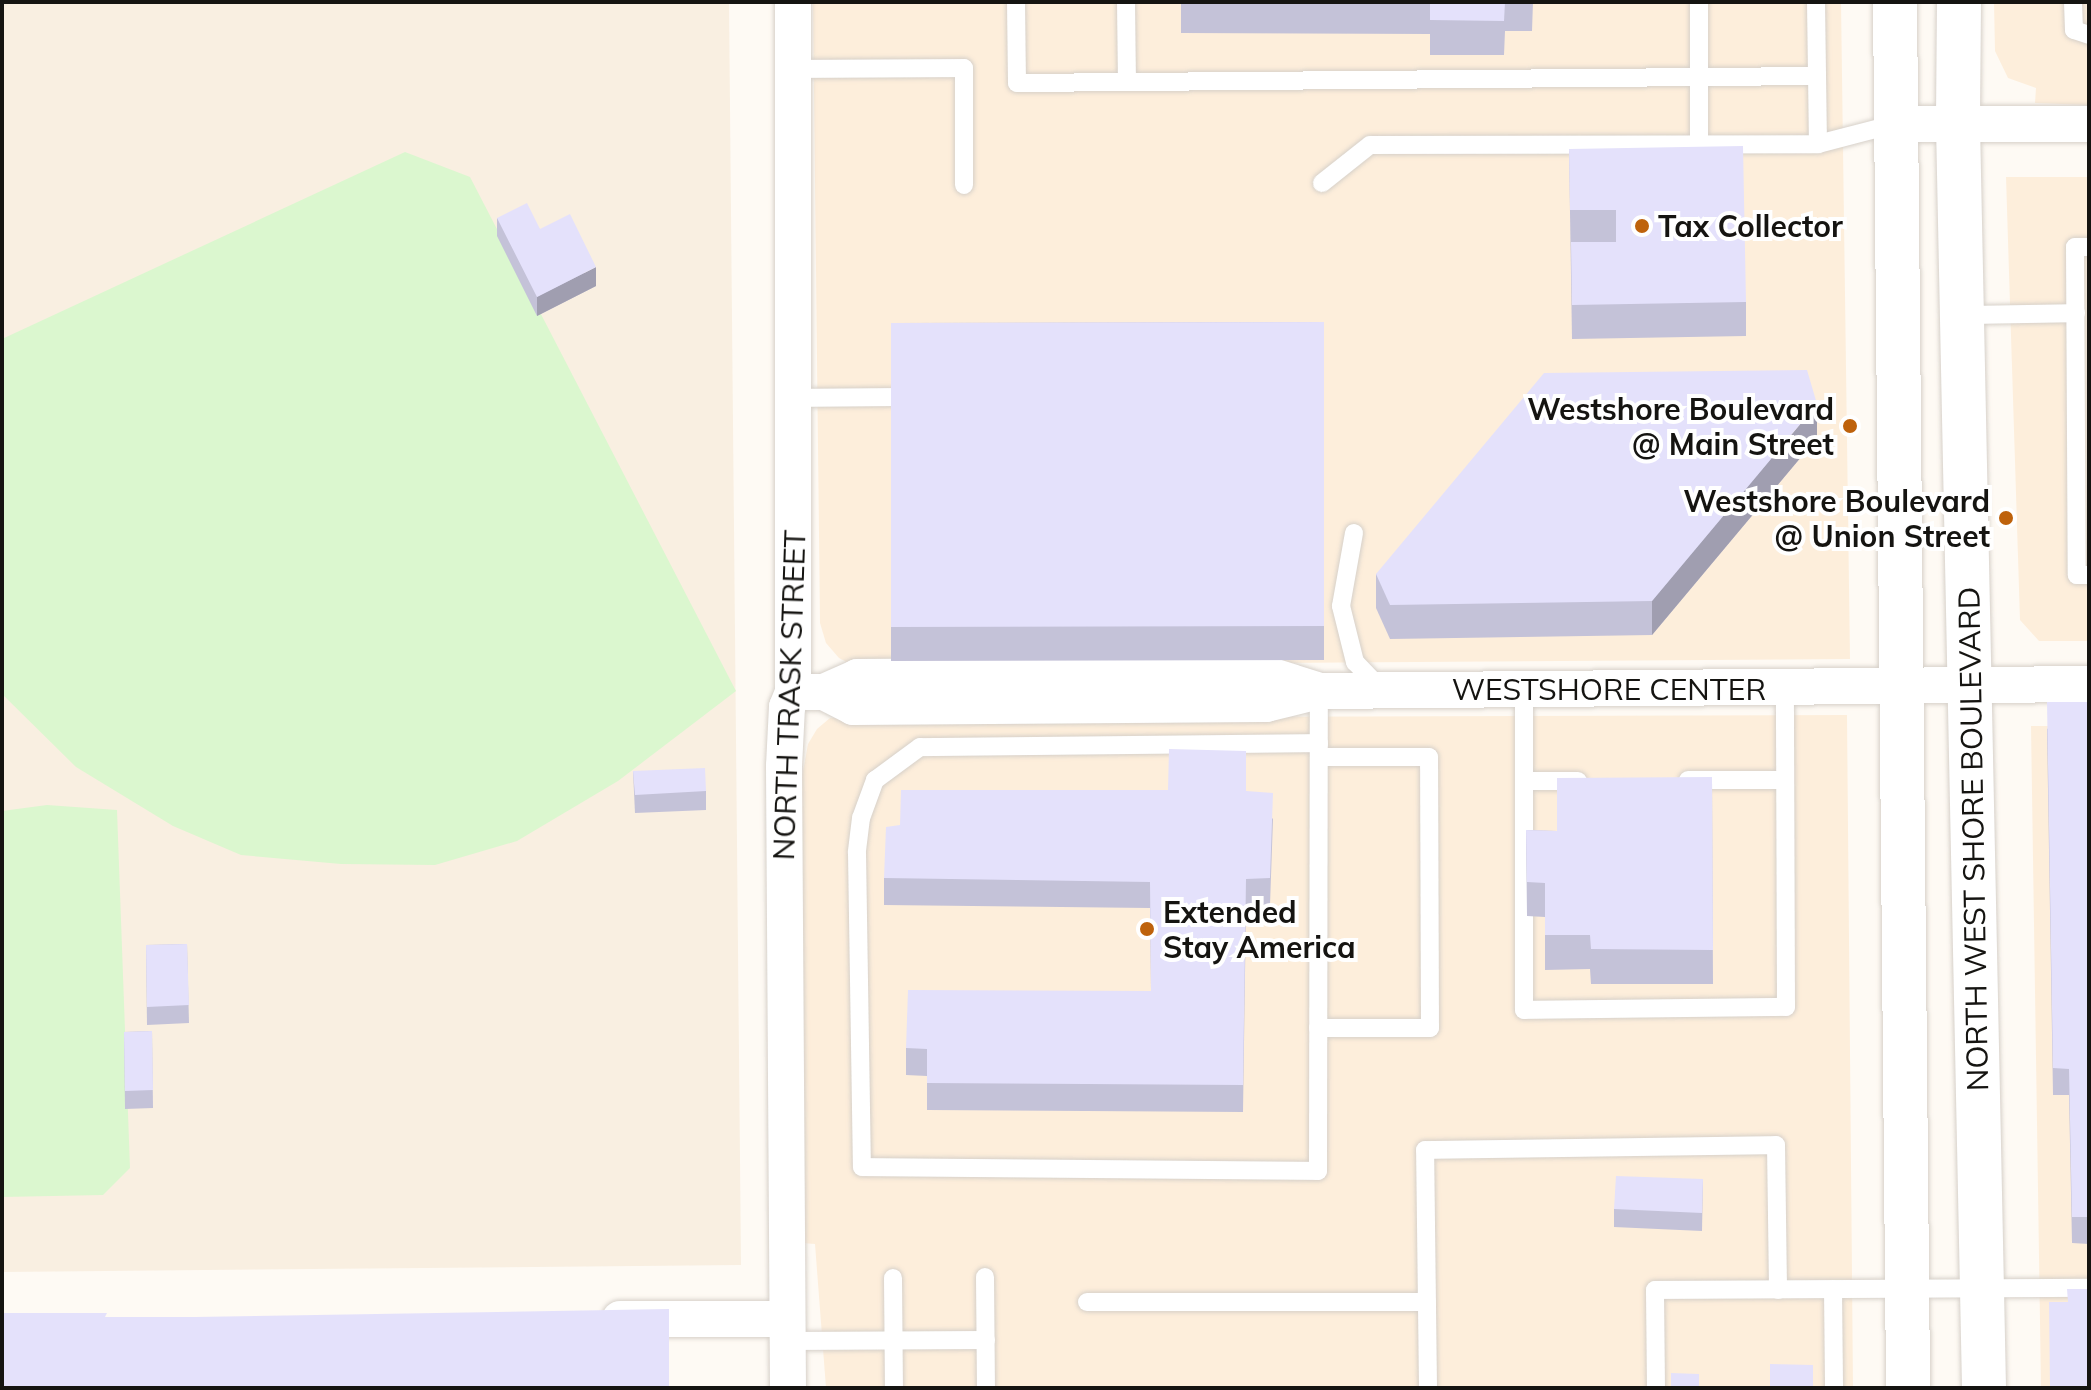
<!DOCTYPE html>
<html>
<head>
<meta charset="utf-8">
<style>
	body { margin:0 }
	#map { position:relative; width:2091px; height:1390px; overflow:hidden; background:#fefaf4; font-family:Mulish,sans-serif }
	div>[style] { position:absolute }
	.commercial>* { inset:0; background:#fdeedb }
	.built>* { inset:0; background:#f9efe1 }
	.green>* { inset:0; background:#dbf7cf }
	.roads { filter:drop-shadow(0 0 2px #d6d0c9) drop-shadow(0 0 2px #d6d0c9) }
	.service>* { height:18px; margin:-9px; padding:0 9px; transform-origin:9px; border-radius:9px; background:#fff }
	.minor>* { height:36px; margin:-18px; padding:0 18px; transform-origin:18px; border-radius:18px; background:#fff }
	.secondary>* { height:44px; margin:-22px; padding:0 22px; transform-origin:22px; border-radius:22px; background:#fff }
	.wall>* { inset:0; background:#c4c2d8 }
	.shaded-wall>* { inset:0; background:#a09eb0 }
	.building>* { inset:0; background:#e4e1fb }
	.dots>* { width:22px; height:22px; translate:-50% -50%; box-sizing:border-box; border:4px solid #fff; border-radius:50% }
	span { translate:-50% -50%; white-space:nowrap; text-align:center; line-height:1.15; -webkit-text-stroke:8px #fff; paint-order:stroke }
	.poi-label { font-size:30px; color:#151411; font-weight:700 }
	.left { translate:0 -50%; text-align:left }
	.right { translate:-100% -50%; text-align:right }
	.street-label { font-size:30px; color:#151411 }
	.frame { position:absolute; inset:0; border:4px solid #151411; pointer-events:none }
</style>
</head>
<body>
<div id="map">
	<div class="commercial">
		<div style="clip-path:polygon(813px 2px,1841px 2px,1850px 659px,854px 666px,839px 658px,826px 643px,820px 623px)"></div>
		<div style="clip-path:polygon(1994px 2px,2089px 2px,2089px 105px,2035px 103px,2036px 88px,2008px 78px,1995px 51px)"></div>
		<div style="clip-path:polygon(2006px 177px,2089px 177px,2089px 641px,2039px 641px,2020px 620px)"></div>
		<div style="clip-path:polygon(1847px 715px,1853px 1388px,826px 1388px,815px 1244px,802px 1243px,800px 788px,808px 744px,817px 729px,830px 718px)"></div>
		<div style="clip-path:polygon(2031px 726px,2089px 726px,2089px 1388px,2041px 1388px)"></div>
	</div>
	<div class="built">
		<div style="clip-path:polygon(2px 2px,729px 2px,741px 1265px,2px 1272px)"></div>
	</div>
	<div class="green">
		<div style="clip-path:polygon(405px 152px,470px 177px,736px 691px,618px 781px,517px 841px,435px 865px,341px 864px,241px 855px,173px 826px,76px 767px,2px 694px,2px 339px)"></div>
		<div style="clip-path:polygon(47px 805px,117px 810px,130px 1168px,103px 1195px,2px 1197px,2px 811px)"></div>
	</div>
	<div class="roads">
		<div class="service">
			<div style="left:1016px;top:2px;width:81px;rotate:89.3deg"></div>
			<div style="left:1017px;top:83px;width:800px;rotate:-0.5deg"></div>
			<div style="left:1126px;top:2px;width:80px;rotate:89.3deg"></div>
			<div style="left:1699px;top:2px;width:143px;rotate:90deg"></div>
			<div style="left:1816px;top:2px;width:142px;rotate:89.2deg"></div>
			<div style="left:2073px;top:2px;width:28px;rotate:88deg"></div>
			<div style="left:2074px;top:30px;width:16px;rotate:18deg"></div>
			<div style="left:794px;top:69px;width:170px;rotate:-0.3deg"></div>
			<div style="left:964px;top:68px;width:117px;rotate:90deg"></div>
			<div style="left:1322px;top:183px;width:61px;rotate:-38.4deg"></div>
			<div style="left:1370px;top:145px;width:448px;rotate:-0.1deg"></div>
			<div style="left:1818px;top:144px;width:80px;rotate:-14.6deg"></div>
			<div style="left:2089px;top:247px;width:14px;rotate:180deg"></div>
			<div style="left:2075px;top:247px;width:328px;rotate:89.7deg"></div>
			<div style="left:2077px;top:575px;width:12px"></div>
			<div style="left:1964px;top:315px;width:112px;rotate:-1deg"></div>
			<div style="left:795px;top:398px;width:96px;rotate:-0.6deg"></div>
			<div style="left:1354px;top:533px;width:74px;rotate:100.1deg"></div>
			<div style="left:1341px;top:606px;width:58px;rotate:76deg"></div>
			<div style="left:1355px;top:662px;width:36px;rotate:46deg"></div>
			<div style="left:1524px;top:690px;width:320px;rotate:90deg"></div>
			<div style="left:1524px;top:1010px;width:262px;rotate:-0.7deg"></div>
			<div style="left:1786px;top:1007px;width:320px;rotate:-90.2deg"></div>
			<div style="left:1319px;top:743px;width:399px;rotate:179.4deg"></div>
			<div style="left:920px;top:747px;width:56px;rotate:143.7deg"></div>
			<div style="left:875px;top:780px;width:40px;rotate:110.2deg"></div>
			<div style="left:861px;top:818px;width:35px;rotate:97deg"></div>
			<div style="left:857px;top:853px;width:314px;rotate:89.1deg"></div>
			<div style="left:862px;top:1167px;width:456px;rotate:0.5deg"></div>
			<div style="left:1318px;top:1171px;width:480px;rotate:-89.9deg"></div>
			<div style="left:1688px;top:780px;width:97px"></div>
			<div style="left:1524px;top:781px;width:54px"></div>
			<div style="left:1318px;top:1028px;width:112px"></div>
			<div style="left:1430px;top:1028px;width:271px;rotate:-90.2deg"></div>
			<div style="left:1429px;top:757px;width:110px;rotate:180deg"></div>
			<div style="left:985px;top:1277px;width:111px;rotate:89.5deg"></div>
			<div style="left:893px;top:1278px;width:110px;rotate:89.5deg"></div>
			<div style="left:1833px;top:1289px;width:99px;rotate:89.4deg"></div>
			<div style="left:1087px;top:1302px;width:340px"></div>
			<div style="left:787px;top:1341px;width:199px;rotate:-0.3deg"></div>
			<div style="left:1428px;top:1388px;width:238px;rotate:-90.7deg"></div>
			<div style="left:1425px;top:1150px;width:351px;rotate:-0.8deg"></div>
			<div style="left:1776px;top:1145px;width:145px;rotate:89.2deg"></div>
			<div style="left:1656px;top:1388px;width:98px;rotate:-90.6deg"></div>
			<div style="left:1655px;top:1290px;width:434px;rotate:-0.3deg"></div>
		</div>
		<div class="minor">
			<div style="left:1897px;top:124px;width:192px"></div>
			<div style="left:806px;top:692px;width:18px"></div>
			<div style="left:824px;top:692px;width:36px;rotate:-24deg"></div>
			<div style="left:857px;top:677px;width:409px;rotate:-0.4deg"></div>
			<div style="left:1266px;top:674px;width:53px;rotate:17.4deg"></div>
			<div style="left:824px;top:692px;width:33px;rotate:27deg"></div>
			<div style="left:853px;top:707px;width:413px;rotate:-0.4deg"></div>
			<div style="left:1266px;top:704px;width:55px;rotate:-13.8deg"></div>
			<div style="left:1319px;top:691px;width:770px;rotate:-0.52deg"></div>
			<div style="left:620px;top:1319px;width:166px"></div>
			<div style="left:788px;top:1388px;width:622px;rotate:-90.37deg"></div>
			<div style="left:784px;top:766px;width:59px;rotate:-87.1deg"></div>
			<div style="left:787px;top:707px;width:16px;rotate:-68deg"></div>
			<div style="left:793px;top:692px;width:690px;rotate:-90deg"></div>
		</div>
		<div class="secondary">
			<div style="left:1895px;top:2px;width:1386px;rotate:89.46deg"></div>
			<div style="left:1959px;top:2px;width:123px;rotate:90.5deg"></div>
			<div style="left:1958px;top:125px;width:1263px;rotate:88.82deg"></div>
		</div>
	</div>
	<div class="wall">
		<div style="clip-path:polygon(1181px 2px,1533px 2px,1532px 31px,1505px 31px,1504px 55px,1430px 55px,1430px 34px,1181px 33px)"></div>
		<div style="clip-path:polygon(1569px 149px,1746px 302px,1746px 336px,1572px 339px)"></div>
		<div style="clip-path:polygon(497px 218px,540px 229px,596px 286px,537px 316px,497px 236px)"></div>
		<div style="clip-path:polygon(1324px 322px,1324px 660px,891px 661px,891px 323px)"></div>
		<div style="clip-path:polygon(1817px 438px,1652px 635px,1390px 639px,1376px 608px,1376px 574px)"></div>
		<div style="clip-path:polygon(2089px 702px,2089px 1244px,2072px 1243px,2069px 1095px,2053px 1095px,2047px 729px)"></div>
		<div style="clip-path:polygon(633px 771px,706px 791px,706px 810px,635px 813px)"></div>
		<div style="clip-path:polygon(1712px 777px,1713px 984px,1591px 984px,1590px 969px,1545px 970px,1545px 917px,1527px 916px,1526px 830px,1557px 831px)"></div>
		<div style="clip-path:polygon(1246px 791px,1273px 819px,1270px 905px,1246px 905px,1243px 1112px,927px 1110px,927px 1076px,906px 1075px,906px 1048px,1151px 991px,1150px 908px,884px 905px,884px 878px)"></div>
		<div style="clip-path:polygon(187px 944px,189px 1023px,147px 1025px,146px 945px)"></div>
		<div style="clip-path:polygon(152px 1031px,153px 1108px,125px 1109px,124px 1032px)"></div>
		<div style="clip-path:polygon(1703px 1179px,1702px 1231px,1614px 1227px,1614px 1209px)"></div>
	</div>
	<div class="shaded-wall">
		<div style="clip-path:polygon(596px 267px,596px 286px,537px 316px,537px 297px)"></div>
		<div style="clip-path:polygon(1817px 404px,1817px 438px,1652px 635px,1652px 601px)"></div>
	</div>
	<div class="building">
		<div style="clip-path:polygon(1430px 2px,1505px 2px,1504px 21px,1430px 20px)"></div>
		<div style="clip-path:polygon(1743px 146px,1746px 302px,1572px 305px,1571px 242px,1616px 242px,1616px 210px,1570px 210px,1569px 149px)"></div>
		<div style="clip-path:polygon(527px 203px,540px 229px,570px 214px,596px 267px,537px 297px,497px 218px)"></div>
		<div style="clip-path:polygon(1324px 322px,1324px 626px,891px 627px,891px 323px)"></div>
		<div style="clip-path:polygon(1807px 370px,1817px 404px,1652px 601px,1390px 605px,1376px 574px,1544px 373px)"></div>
		<div style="clip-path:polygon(2047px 702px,2089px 702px,2089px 1217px,2072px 1217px,2069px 1069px,2053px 1068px)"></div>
		<div style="clip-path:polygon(1169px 749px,1246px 751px,1246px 791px,1273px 793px,1270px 878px,1246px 879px,1243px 1085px,927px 1083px,927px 1049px,906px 1048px,908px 990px,1151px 991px,1150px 882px,884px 878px,886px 827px,900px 825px,901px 790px,1168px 790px)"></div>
		<div style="clip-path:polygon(705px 768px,706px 791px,635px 795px,633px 771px)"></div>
		<div style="clip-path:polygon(1712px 777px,1713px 950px,1591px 949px,1590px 935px,1545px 935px,1545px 883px,1527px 882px,1526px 830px,1557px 831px,1557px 778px)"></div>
		<div style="clip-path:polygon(187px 944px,189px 1005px,147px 1007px,146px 945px)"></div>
		<div style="clip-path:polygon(152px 1031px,153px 1090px,125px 1091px,124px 1032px)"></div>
		<div style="clip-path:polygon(1616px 1176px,1703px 1179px,1702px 1213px,1614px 1209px)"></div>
		<div style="clip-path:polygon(2067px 1289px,2089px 1289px,2089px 1388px,2050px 1388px,2049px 1302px,2068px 1302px)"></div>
		<div style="clip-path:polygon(669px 1309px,669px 1388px,423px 1388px,423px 1386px,410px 1387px,410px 1388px,2px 1388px,2px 1313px,107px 1313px,105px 1317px,195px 1317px)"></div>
		<div style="clip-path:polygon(1770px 1364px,1813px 1365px,1813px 1388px,1770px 1388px)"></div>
		<div style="clip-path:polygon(1671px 1373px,1699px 1374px,1699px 1388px,1671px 1388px)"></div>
	</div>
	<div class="dots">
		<div style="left:1642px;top:226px;background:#be620c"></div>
		<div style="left:1850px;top:426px;background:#be620c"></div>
		<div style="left:2006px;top:518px;background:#be620c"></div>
		<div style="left:1147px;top:929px;background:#be620c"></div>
	</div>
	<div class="poi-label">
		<span class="left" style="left:1658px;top:226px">Tax Collector</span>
		<span class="right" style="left:1834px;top:426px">Westshore Boulevard<br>@ Main Street</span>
		<span class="right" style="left:1990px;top:518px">Westshore Boulevard<br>@ Union Street</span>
		<span class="left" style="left:1163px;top:929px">Extended<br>Stay America</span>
	</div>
	<div class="street-label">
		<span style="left:1609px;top:689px">WESTSHORE CENTER</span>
		<span style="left:789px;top:695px;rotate:-88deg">NORTH TRASK STREET</span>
		<span style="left:1973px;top:839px;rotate:-91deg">NORTH WEST SHORE BOULEVARD</span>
	</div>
	<div class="frame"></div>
</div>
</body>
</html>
